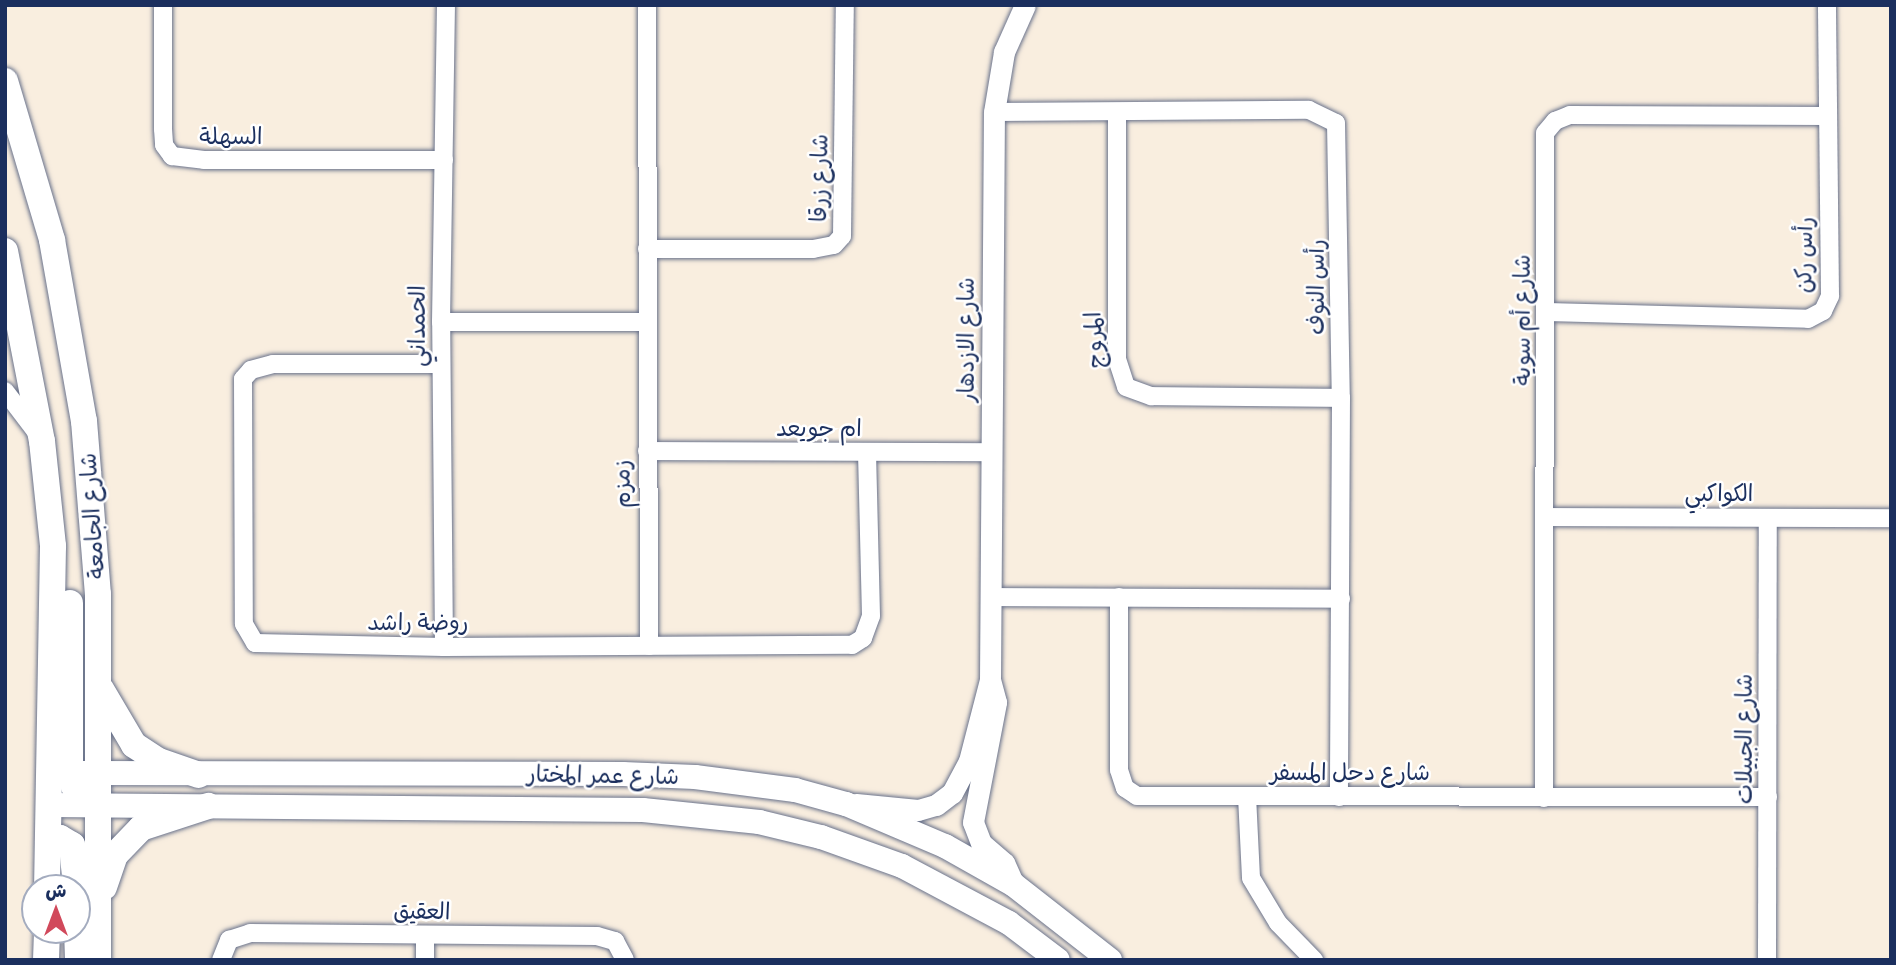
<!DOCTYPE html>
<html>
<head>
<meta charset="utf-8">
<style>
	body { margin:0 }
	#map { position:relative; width:1896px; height:965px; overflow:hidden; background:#f9eedf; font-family:"Patrick Hand","Playpen Sans Arabic",sans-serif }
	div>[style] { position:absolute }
	.roads { filter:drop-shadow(0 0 2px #69728b) drop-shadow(0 0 2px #69728b) }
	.minor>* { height:18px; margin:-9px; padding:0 9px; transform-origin:9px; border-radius:9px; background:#fff }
	.tertiary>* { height:21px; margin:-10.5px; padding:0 10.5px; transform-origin:10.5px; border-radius:10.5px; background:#fff }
	.secondary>* { height:24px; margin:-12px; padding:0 12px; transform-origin:12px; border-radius:12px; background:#fff }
	.primary>* { height:26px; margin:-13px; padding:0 13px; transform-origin:13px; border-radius:13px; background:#fff }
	span { translate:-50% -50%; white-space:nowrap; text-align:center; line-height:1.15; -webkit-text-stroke:5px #fff; paint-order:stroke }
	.street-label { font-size:23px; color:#1b2f5e }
	.frame { position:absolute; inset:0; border:7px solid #1b2f5e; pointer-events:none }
	.north { position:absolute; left:21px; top:874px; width:70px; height:70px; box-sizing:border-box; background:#fff; border:2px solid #a4acbf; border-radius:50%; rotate:0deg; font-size:19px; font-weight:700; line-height:28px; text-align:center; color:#1b2f5e }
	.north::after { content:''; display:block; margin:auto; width:24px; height:32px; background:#d1495b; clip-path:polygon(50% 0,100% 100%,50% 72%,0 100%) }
</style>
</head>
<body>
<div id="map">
	<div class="roads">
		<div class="minor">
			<div style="left:163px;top:5px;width:124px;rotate:90deg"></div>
			<div style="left:163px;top:129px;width:16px;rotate:86deg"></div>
			<div style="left:164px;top:145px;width:14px;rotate:54deg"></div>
			<div style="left:172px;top:156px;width:32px;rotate:7deg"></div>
			<div style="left:204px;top:160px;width:240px"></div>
			<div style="left:647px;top:5px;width:641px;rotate:89.82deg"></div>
			<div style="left:994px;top:112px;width:315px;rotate:-0.4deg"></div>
			<div style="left:1309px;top:110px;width:30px;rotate:26deg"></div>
			<div style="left:1336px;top:123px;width:275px;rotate:89deg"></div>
			<div style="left:1341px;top:398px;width:399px;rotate:90.3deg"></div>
			<div style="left:1117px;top:113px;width:246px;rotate:90deg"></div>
			<div style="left:1117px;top:359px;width:29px;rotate:72deg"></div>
			<div style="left:1126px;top:387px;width:27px;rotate:20deg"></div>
			<div style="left:1151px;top:396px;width:190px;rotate:0.6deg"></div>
			<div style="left:647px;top:249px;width:166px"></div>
			<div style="left:813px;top:249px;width:21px;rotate:-11deg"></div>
			<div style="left:834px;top:245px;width:12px;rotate:-48deg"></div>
			<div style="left:842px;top:236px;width:231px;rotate:-89.3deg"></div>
			<div style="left:1547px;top:312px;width:261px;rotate:1.5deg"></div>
			<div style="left:1808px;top:319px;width:17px;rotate:-28deg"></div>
			<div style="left:1823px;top:311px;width:17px;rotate:-65deg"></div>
			<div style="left:1830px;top:296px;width:291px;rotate:-90.6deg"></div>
			<div style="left:441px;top:322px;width:206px"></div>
			<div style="left:441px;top:364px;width:168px;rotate:180deg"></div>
			<div style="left:273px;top:364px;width:23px;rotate:165deg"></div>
			<div style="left:251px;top:370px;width:12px;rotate:132deg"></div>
			<div style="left:243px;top:379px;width:245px;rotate:89.8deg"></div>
			<div style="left:244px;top:624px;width:22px;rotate:60deg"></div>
			<div style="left:255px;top:643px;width:189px;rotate:1.2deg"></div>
			<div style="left:444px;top:647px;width:408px;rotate:-0.3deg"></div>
			<div style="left:852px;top:645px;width:13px;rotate:-32deg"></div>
			<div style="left:863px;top:638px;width:23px;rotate:-70deg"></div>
			<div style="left:871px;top:616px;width:163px;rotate:-91.4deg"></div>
			<div style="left:5px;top:391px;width:53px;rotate:52.7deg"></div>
			<div style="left:647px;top:451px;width:345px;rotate:0.2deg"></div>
			<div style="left:1546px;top:517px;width:345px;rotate:0.2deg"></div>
			<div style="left:992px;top:597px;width:349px;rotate:0.3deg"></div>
			<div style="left:1119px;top:597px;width:173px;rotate:90deg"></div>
			<div style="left:1119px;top:770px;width:19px;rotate:72deg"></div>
			<div style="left:1125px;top:788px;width:14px;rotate:34deg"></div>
			<div style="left:1137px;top:796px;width:631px;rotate:0.09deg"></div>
			<div style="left:444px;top:647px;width:325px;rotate:-90.5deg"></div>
			<div style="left:441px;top:322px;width:317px;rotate:-89.1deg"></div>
			<div style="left:1247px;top:796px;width:82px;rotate:87.2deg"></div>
			<div style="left:1251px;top:878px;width:52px;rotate:59deg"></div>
			<div style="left:1278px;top:923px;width:52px;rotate:45.8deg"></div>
			<div style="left:1544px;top:798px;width:665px;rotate:-89.91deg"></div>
			<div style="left:1545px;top:133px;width:16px;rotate:-50deg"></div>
			<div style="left:1555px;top:121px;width:16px;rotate:-22deg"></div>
			<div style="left:1570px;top:115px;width:258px;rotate:0.2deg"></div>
			<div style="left:425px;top:936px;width:24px;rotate:90deg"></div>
			<div style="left:221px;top:960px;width:22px;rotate:-68deg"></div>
			<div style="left:229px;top:940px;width:22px;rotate:-18deg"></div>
			<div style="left:250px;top:933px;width:347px;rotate:0.5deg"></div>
			<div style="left:597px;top:936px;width:19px;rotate:16deg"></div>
			<div style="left:615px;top:941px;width:21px;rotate:62deg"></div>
			<div style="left:1767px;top:960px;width:442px;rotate:-89.9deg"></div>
		</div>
		<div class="tertiary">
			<div style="left:856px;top:804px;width:62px;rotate:5.5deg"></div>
			<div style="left:918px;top:810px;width:19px;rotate:-16deg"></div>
			<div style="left:936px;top:805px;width:20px;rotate:-37deg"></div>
			<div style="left:952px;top:793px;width:36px;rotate:-62deg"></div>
			<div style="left:969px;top:761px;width:84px;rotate:-75.5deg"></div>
			<div style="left:1014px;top:885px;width:24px;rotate:-114deg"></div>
			<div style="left:1004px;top:863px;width:30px;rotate:-139deg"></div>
			<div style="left:981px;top:843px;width:22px;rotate:-111deg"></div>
			<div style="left:973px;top:822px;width:122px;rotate:-79.1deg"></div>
			<div style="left:996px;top:702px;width:23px;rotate:-105deg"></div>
			<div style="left:990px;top:680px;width:568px;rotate:-89.6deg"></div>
			<div style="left:994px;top:112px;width:61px;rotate:-80.5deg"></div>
			<div style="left:1004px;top:52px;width:51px;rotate:-65.9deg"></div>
		</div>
		<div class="secondary">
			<div style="left:77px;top:773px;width:546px;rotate:0.1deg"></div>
			<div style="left:623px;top:774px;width:72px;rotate:2.4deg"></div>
			<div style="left:695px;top:777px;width:101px;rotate:7.4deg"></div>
			<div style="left:795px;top:790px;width:53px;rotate:15.4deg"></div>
			<div style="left:846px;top:804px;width:108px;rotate:23deg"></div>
			<div style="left:945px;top:846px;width:79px;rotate:29.5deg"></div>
			<div style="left:1014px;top:885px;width:122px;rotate:38deg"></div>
			<div style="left:49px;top:805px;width:594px;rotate:0.48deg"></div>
			<div style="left:643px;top:810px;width:117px;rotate:5.9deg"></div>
			<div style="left:759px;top:822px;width:64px;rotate:13.6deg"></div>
			<div style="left:821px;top:837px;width:86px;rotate:19.7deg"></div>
			<div style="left:902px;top:866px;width:121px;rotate:28deg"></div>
			<div style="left:1009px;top:923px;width:61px;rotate:37.1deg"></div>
		</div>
		<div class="primary">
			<div style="left:5px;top:81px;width:166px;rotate:73.5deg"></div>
			<div style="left:52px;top:240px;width:184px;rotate:80deg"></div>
			<div style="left:84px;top:421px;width:174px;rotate:85.4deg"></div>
			<div style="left:98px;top:594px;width:366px;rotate:90deg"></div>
			<div style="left:5px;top:251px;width:194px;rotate:79deg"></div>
			<div style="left:42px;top:441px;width:106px;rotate:84deg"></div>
			<div style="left:53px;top:546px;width:342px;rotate:91deg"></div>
			<div style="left:70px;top:603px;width:170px;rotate:90deg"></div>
			<div style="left:70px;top:773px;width:14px;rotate:73deg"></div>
			<div style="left:74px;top:786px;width:30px;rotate:40deg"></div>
			<div style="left:101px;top:689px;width:65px;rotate:59.5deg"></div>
			<div style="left:134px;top:745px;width:30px;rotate:33deg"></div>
			<div style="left:159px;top:761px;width:42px;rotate:19.3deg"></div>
			<div style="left:48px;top:842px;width:13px;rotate:-18deg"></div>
			<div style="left:60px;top:838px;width:14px;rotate:30deg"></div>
			<div style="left:72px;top:845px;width:43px;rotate:84.7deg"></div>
			<div style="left:104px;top:887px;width:34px;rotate:-71deg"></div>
			<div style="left:115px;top:855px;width:37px;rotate:-46deg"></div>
			<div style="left:141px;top:828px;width:71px;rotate:-18.2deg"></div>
			<div style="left:77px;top:930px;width:30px;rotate:88deg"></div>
			<div style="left:46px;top:960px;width:30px;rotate:-88deg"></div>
		</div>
	</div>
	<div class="street-label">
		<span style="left:231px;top:136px">السهلة</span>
		<span style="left:819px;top:178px;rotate:-89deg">شارع زرقا</span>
		<span style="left:1804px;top:255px;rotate:-89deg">رأس ركن</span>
		<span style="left:1316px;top:287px;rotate:-90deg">رأس النوف</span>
		<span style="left:1522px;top:320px;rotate:-90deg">شارع أم سوية</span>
		<span style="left:417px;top:326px;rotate:-90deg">الحمداني</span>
		<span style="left:966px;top:340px;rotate:-90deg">شارع الازدهار</span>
		<span style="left:1094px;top:340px;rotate:-93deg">المروج</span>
		<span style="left:819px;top:428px">ام جويعد</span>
		<span style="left:622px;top:484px;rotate:-91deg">زمزم</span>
		<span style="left:1719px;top:493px">الكواكبي</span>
		<span style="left:92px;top:516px;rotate:-94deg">شارع الجامعة</span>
		<span style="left:418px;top:622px">روضة راشد</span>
		<span style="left:1744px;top:739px;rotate:-90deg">شارع الجبيلات</span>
		<span style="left:1350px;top:772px">شارع دحل المسفر</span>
		<span style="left:603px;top:775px;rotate:1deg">شارع عمر المختار</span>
		<span style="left:422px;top:911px;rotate:1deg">العقيق</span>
	</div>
	<div class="frame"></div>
	<div class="north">ش</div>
</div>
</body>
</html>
